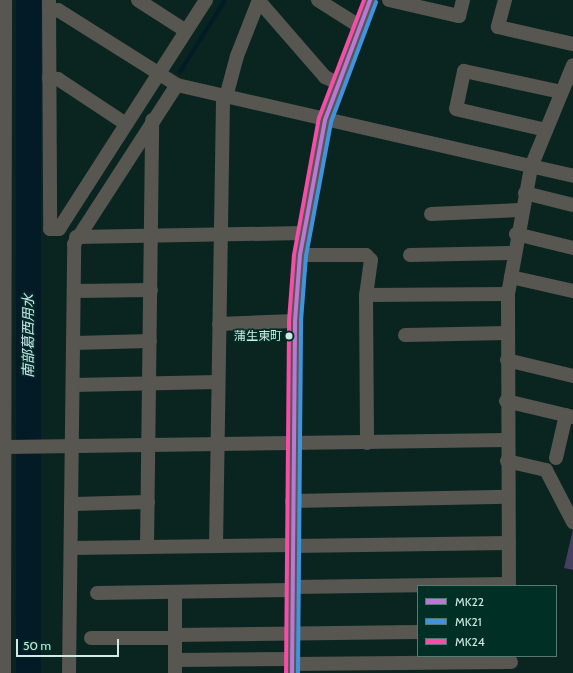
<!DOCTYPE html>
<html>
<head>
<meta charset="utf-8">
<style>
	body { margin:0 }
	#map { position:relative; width:573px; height:673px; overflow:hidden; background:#0a2420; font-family:Cabin,"Noto Sans JP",sans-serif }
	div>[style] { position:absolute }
	.green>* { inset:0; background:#453f60 }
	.stream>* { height:4px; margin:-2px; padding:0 2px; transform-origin:2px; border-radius:2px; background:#031b26 }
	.river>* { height:25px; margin:-12.5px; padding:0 12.5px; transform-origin:12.5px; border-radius:12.5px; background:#031b26 }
	.minor>* { height:14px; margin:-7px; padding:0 7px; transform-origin:7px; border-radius:7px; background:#575650 }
	.bus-1>* { height:4px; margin:-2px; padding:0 2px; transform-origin:2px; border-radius:2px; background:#ba77d6 }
	.bus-2>* { height:4px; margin:-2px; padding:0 2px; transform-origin:2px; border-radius:2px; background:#4094de }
	.bus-3>* { height:4px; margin:-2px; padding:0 2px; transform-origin:2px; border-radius:2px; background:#f54da8 }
	.dots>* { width:11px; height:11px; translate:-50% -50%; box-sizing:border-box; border:2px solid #002f26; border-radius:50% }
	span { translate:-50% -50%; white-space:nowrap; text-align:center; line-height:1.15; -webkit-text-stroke:3px #002f26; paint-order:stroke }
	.bus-label { font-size:12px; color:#cfece4 }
	.right { translate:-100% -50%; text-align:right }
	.water-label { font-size:14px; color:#d1e4f1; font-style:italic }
	.legend { position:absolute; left:417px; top:585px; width:140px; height:72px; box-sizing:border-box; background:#002f26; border:1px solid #537b72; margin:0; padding:5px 7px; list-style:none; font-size:12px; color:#cfece4 }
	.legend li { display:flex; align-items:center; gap:8px; height:20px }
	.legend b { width:20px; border:1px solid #537b72 }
	.scale { position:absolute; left:16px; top:639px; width:103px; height:18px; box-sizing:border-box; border:2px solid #cfece4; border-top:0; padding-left:5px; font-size:12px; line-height:14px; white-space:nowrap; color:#cfece4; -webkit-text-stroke:3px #002f26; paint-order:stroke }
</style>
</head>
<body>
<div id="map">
	<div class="green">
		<div style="clip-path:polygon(573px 529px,573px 570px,564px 568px)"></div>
	</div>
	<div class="stream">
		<div style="left:180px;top:72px;width:85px;rotate:-58deg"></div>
	</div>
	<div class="river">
		<div style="left:28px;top:0;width:673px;rotate:90deg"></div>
	</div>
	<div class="minor">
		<div style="left:49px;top:0;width:229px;rotate:89.7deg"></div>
		<div style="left:50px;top:229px;width:9px"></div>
		<div style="left:59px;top:229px;width:272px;rotate:-57.3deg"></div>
		<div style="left:138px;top:0;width:57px;rotate:32.9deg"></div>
		<div style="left:318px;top:0;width:49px;rotate:32.4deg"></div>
		<div style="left:389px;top:0;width:72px;rotate:12.9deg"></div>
		<div style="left:459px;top:16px;width:16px;rotate:-76deg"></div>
		<div style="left:505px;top:0;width:28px;rotate:105deg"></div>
		<div style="left:498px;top:27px;width:77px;rotate:12.8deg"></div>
		<div style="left:259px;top:1px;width:101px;rotate:49deg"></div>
		<div style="left:325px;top:77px;width:14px;rotate:25deg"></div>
		<div style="left:49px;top:11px;width:9px;rotate:-6deg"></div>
		<div style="left:58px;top:10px;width:141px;rotate:32.2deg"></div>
		<div style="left:177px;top:85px;width:406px;rotate:12.9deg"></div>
		<div style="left:49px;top:78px;width:9px;rotate:6deg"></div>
		<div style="left:58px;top:79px;width:82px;rotate:33.5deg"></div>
		<div style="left:226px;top:97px;width:42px;rotate:-75deg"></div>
		<div style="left:237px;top:56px;width:60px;rotate:-68.6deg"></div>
		<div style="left:546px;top:130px;width:92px;rotate:-166.9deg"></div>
		<div style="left:456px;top:109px;width:39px;rotate:-78deg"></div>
		<div style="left:464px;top:71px;width:99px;rotate:12.2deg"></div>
		<div style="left:525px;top:193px;width:49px;rotate:14deg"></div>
		<div style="left:431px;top:214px;width:89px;rotate:-2.6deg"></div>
		<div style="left:516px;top:234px;width:59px;rotate:13.8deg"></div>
		<div style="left:76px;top:237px;width:227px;rotate:-1deg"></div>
		<div style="left:300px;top:255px;width:66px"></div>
		<div style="left:366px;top:255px;width:7px;rotate:45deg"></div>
		<div style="left:371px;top:260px;width:35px;rotate:98deg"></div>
		<div style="left:366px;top:295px;width:148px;rotate:89.6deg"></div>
		<div style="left:410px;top:255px;width:103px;rotate:-1.1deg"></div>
		<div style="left:511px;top:277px;width:64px;rotate:12.7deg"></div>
		<div style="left:74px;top:291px;width:77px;rotate:-0.7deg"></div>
		<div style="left:366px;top:295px;width:142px;rotate:-0.4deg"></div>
		<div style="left:219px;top:324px;width:76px;rotate:-2.3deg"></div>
		<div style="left:405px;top:335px;width:103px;rotate:-1.1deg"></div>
		<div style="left:74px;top:343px;width:76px;rotate:-1.5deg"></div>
		<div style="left:507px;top:360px;width:68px;rotate:13.6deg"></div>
		<div style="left:73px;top:385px;width:145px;rotate:-1.2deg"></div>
		<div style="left:506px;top:401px;width:69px;rotate:13.4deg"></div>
		<div style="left:6px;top:447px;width:501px;rotate:-0.8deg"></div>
		<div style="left:556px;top:458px;width:44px;rotate:-76.9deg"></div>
		<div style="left:507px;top:461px;width:40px;rotate:13deg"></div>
		<div style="left:546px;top:470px;width:59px;rotate:62.6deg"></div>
		<div style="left:292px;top:501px;width:216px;rotate:-1.1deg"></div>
		<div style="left:73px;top:504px;width:75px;rotate:-1.5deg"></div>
		<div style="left:216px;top:546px;width:450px;rotate:-89.1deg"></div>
		<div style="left:292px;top:546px;width:217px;rotate:-0.8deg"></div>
		<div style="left:147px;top:547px;width:427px;rotate:-89.3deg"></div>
		<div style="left:72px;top:548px;width:220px;rotate:-0.8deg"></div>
		<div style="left:509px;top:586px;width:292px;rotate:-90.2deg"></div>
		<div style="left:508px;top:294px;width:129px;rotate:-79.7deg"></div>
		<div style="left:531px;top:167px;width:110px;rotate:-67.6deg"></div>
		<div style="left:292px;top:587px;width:217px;rotate:-0.8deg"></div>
		<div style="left:97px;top:593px;width:195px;rotate:-0.9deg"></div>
		<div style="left:175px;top:635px;width:243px;rotate:-0.7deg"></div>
		<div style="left:91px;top:638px;width:84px"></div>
		<div style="left:175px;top:660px;width:117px;rotate:-0.5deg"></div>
		<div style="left:292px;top:664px;width:219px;rotate:-0.5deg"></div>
		<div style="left:4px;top:673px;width:673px;rotate:-89.91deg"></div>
		<div style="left:69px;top:673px;width:429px;rotate:-89.3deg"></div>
		<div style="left:74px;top:244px;width:189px;rotate:-57.1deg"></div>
		<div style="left:175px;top:673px;width:81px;rotate:-90deg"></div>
		<div style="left:292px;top:673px;width:352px;rotate:-89.5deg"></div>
		<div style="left:295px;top:321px;width:66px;rotate:-85.7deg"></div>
		<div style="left:300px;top:255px;width:137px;rotate:-79.5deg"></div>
		<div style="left:325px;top:120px;width:128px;rotate:-69.4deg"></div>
	</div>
	<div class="bus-1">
		<div style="left:292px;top:673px;width:352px;rotate:-89.5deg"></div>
		<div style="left:295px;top:321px;width:66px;rotate:-85.7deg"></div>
		<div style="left:300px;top:255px;width:137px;rotate:-79.5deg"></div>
		<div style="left:325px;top:120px;width:128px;rotate:-69.4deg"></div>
	</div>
	<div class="bus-2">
		<div style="left:298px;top:673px;width:352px;rotate:-89.5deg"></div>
		<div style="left:301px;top:321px;width:65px;rotate:-85.6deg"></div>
		<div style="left:306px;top:256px;width:136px;rotate:-79.4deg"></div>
		<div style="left:331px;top:122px;width:128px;rotate:-69.4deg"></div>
	</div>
	<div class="bus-3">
		<div style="left:286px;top:673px;width:352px;rotate:-89.5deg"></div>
		<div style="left:289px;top:321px;width:66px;rotate:-85.7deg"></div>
		<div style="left:294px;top:255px;width:139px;rotate:-79.7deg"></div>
		<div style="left:319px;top:118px;width:126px;rotate:-69.1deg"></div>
	</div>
	<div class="dots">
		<div style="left:289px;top:336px;background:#cfece4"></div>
	</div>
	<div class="bus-label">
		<span class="right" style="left:282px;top:336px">蒲生東町</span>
	</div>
	<div class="water-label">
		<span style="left:28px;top:336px;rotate:-90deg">南部葛西用水</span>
	</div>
	<ul class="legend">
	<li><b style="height:5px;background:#ba77d6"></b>MK22</li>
	<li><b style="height:5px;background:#4094de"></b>MK21</li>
	<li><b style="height:5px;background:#f54da8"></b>MK24</li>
	</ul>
	<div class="scale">50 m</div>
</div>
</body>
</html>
